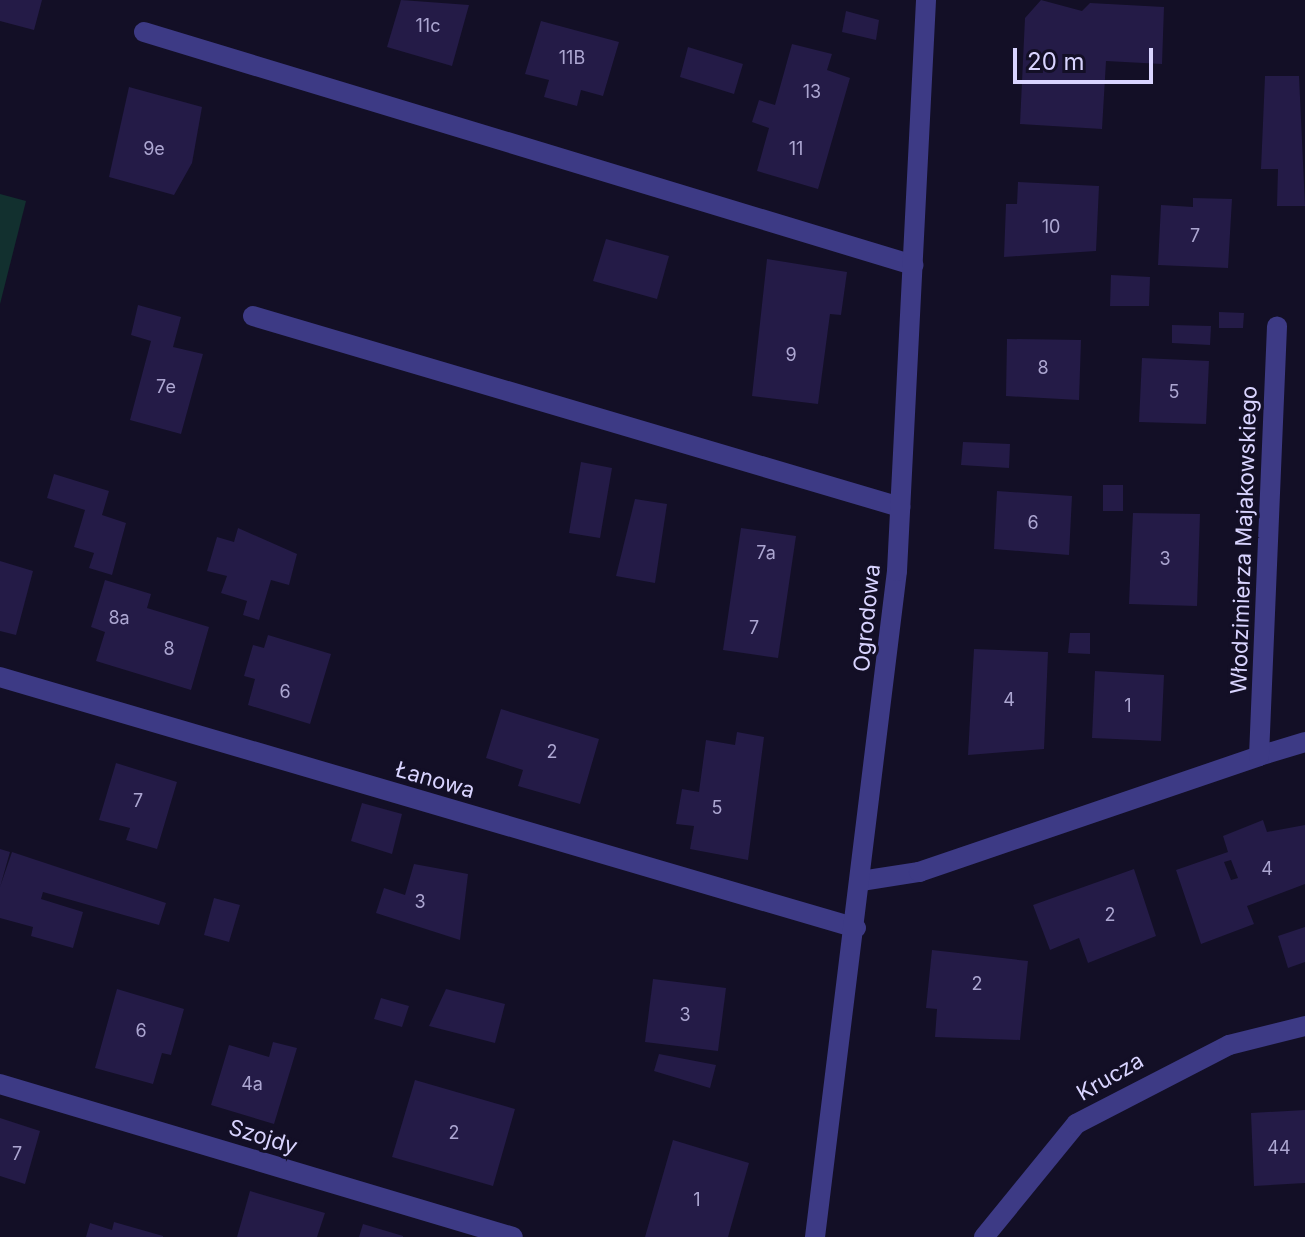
<!DOCTYPE html>
<html>
<head>
<meta charset="utf-8">
<style>
	body { margin:0 }
	#map { position:relative; width:1305px; height:1237px; overflow:hidden; background:#130f26; font-family:Inter,sans-serif }
	div>[style] { position:absolute }
	.green>* { inset:0; background:#12302f }
	.building>* { inset:0; background:#241b47 }
	.minor>* { height:20px; margin:-10px; padding:0 10px; transform-origin:10px; border-radius:10px; background:#3d3a85 }
	span { translate:-50% -50%; white-space:nowrap; text-align:center; line-height:1.15; -webkit-text-stroke:6px #130f26; paint-order:stroke }
	.number-label { font-size:18px; color:#aca6d1 }
	.number-label span { -webkit-text-stroke-width:0 }
	.street-label { font-size:22px; color:#d9d4ff }
	.scale { position:absolute; left:1013px; top:48px; width:140px; height:36px; box-sizing:border-box; border:4px solid #d9d4ff; border-top:0; padding-left:10px; font-size:24px; line-height:28px; white-space:nowrap; color:#d9d4ff; -webkit-text-stroke:6px #130f26; paint-order:stroke }
</style>
</head>
<body>
<div id="map">
	<div class="green">
		<div style="clip-path:polygon(0 194px,26px 201px,0 304px)"></div>
	</div>
	<div class="building">
		<div style="clip-path:polygon(0 0,42px 0,34px 30px,0 21px)"></div>
		<div style="clip-path:polygon(401px 0,469px 5px,452px 66px,387px 47px)"></div>
		<div style="clip-path:polygon(1041px 0,1082px 11px,1090px 3px,1164px 7px,1162px 64px,1106px 61px,1102px 129px,1020px 124px,1025px 18px)"></div>
		<div style="clip-path:polygon(846px 11px,879px 20px,876px 40px,842px 32px)"></div>
		<div style="clip-path:polygon(541px 21px,619px 42px,603px 96px,581px 90px,577px 106px,544px 97px,549px 80px,525px 74px)"></div>
		<div style="clip-path:polygon(792px 44px,832px 54px,827px 70px,850px 78px,818px 189px,757px 171px,769px 128px,752px 122px,759px 100px,775px 105px)"></div>
		<div style="clip-path:polygon(688px 47px,743px 64px,734px 94px,680px 77px)"></div>
		<div style="clip-path:polygon(1265px 76px,1299px 76px,1305px 206px,1277px 206px,1278px 169px,1261px 169px)"></div>
		<div style="clip-path:polygon(129px 87px,202px 107px,192px 163px,174px 195px,109px 177px)"></div>
		<div style="clip-path:polygon(1018px 182px,1099px 186px,1096px 251px,1004px 257px,1006px 204px,1017px 204px)"></div>
		<div style="clip-path:polygon(1193px 198px,1232px 199px,1228px 268px,1158px 265px,1161px 205px,1193px 207px)"></div>
		<div style="clip-path:polygon(606px 239px,669px 256px,657px 299px,593px 281px)"></div>
		<div style="clip-path:polygon(767px 259px,847px 272px,841px 315px,830px 314px,818px 404px,752px 396px)"></div>
		<div style="clip-path:polygon(1111px 275px,1150px 277px,1149px 306px,1110px 306px)"></div>
		<div style="clip-path:polygon(138px 305px,181px 317px,173px 347px,203px 354px,181px 434px,130px 420px,151px 341px,131px 335px)"></div>
		<div style="clip-path:polygon(1219px 312px,1244px 313px,1243px 328px,1219px 328px)"></div>
		<div style="clip-path:polygon(1172px 325px,1211px 326px,1210px 345px,1172px 343px)"></div>
		<div style="clip-path:polygon(1007px 339px,1081px 340px,1079px 400px,1006px 396px)"></div>
		<div style="clip-path:polygon(1142px 358px,1209px 361px,1206px 424px,1139px 422px)"></div>
		<div style="clip-path:polygon(963px 442px,1010px 444px,1009px 468px,961px 465px)"></div>
		<div style="clip-path:polygon(581px 462px,612px 468px,600px 538px,569px 533px)"></div>
		<div style="clip-path:polygon(54px 474px,109px 491px,102px 515px,126px 523px,112px 575px,89px 568px,94px 553px,74px 547px,85px 510px,47px 498px)"></div>
		<div style="clip-path:polygon(1103px 485px,1123px 485px,1123px 511px,1103px 511px)"></div>
		<div style="clip-path:polygon(997px 491px,1072px 496px,1069px 555px,994px 549px)"></div>
		<div style="clip-path:polygon(635px 499px,667px 504px,655px 583px,616px 576px)"></div>
		<div style="clip-path:polygon(1133px 513px,1200px 514px,1197px 606px,1129px 604px)"></div>
		<div style="clip-path:polygon(238px 528px,297px 554px,289px 585px,271px 580px,259px 620px,243px 615px,247px 601px,221px 593px,227px 576px,207px 571px,217px 537px,234px 542px)"></div>
		<div style="clip-path:polygon(741px 528px,796px 536px,778px 658px,723px 650px)"></div>
		<div style="clip-path:polygon(0 561px,33px 571px,16px 635px,0 631px)"></div>
		<div style="clip-path:polygon(105px 580px,151px 594px,147px 608px,209px 627px,191px 690px,96px 661px,105px 632px,91px 627px)"></div>
		<div style="clip-path:polygon(1070px 633px,1090px 633px,1090px 654px,1068px 653px)"></div>
		<div style="clip-path:polygon(268px 635px,331px 654px,310px 724px,248px 705px,255px 679px,244px 676px,253px 645px,264px 648px)"></div>
		<div style="clip-path:polygon(974px 649px,1048px 652px,1044px 749px,968px 755px)"></div>
		<div style="clip-path:polygon(1095px 671px,1164px 675px,1161px 741px,1092px 738px)"></div>
		<div style="clip-path:polygon(501px 709px,599px 739px,580px 804px,518px 786px,523px 770px,486px 758px)"></div>
		<div style="clip-path:polygon(737px 732px,764px 737px,748px 860px,690px 849px,694px 826px,676px 824px,682px 789px,699px 792px,706px 740px,735px 745px)"></div>
		<div style="clip-path:polygon(116px 763px,177px 782px,157px 849px,126px 840px,130px 828px,99px 820px)"></div>
		<div style="clip-path:polygon(362px 803px,402px 814px,392px 854px,351px 841px)"></div>
		<div style="clip-path:polygon(evenodd,1263px 820px,1267px 832px,1305px 825px,1305px 884px,1247px 906px,1254px 924px,1201px 944px,1176px 870px,1228px 852px,1223px 836px,1263px 820px,1231px 860px,1238px 878px,1231px 880px,1224px 862px,1231px 860px)"></div>
		<div style="clip-path:polygon(0 849px,10px 852px,0 887px,12px 852px,166px 903px,159px 925px,43px 892px,41px 899px,83px 912px,73px 948px,31px 936px,33px 927px,0 918px)"></div>
		<div style="clip-path:polygon(414px 864px,468px 874px,460px 940px,376px 913px,384px 888px,405px 895px)"></div>
		<div style="clip-path:polygon(1134px 869px,1156px 936px,1088px 963px,1079px 938px,1050px 950px,1033px 905px)"></div>
		<div style="clip-path:polygon(214px 898px,240px 905px,229px 942px,204px 935px)"></div>
		<div style="clip-path:polygon(1305px 927px,1305px 962px,1288px 968px,1278px 936px)"></div>
		<div style="clip-path:polygon(932px 950px,1028px 961px,1020px 1040px,935px 1037px,937px 1009px,926px 1008px)"></div>
		<div style="clip-path:polygon(653px 979px,726px 988px,718px 1051px,645px 1042px)"></div>
		<div style="clip-path:polygon(117px 989px,184px 1009px,171px 1055px,162px 1053px,153px 1084px,95px 1068px)"></div>
		<div style="clip-path:polygon(446px 989px,505px 1004px,495px 1043px,429px 1026px)"></div>
		<div style="clip-path:polygon(381px 998px,409px 1006px,402px 1027px,374px 1019px)"></div>
		<div style="clip-path:polygon(273px 1042px,297px 1048px,274px 1124px,211px 1105px,229px 1045px,269px 1057px)"></div>
		<div style="clip-path:polygon(659px 1054px,716px 1065px,710px 1088px,654px 1071px)"></div>
		<div style="clip-path:polygon(415px 1080px,515px 1109px,493px 1186px,392px 1157px)"></div>
		<div style="clip-path:polygon(1305px 1110px,1305px 1183px,1254px 1186px,1251px 1113px)"></div>
		<div style="clip-path:polygon(0 1118px,40px 1131px,25px 1184px,0 1176px)"></div>
		<div style="clip-path:polygon(673px 1140px,749px 1163px,728px 1237px,645px 1237px)"></div>
		<div style="clip-path:polygon(250px 1191px,325px 1213px,317px 1237px,237px 1237px)"></div>
		<div style="clip-path:polygon(114px 1222px,163px 1236px,163px 1237px,86px 1237px,90px 1223px,112px 1230px)"></div>
		<div style="clip-path:polygon(363px 1224px,403px 1236px,403px 1237px,359px 1237px)"></div>
	</div>
	<div class="minor">
		<div style="left:144px;top:32px;width:804px;rotate:16.86deg"></div>
		<div style="left:253px;top:316px;width:675px;rotate:16.45deg"></div>
		<div style="left:0;top:677px;width:892px;rotate:16.34deg"></div>
		<div style="left:1259px;top:756px;width:48px;rotate:-16.9deg"></div>
		<div style="left:861px;top:881px;width:59px;rotate:-8.8deg"></div>
		<div style="left:919px;top:872px;width:359px;rotate:-18.8deg"></div>
		<div style="left:1259px;top:756px;width:430px;rotate:-87.6deg"></div>
		<div style="left:0;top:1084px;width:535px;rotate:16.61deg"></div>
		<div style="left:815px;top:1237px;width:671px;rotate:-82.98deg"></div>
		<div style="left:897px;top:571px;width:572px;rotate:-87.09deg"></div>
		<div style="left:984px;top:1237px;width:146px;rotate:-50.8deg"></div>
		<div style="left:1076px;top:1124px;width:172px;rotate:-27.3deg"></div>
		<div style="left:1229px;top:1045px;width:78px;rotate:-14deg"></div>
	</div>
	<div class="number-label">
		<span style="left:428px;top:26px">11c</span>
		<span style="left:572px;top:58px">11B</span>
		<span style="left:812px;top:92px">13</span>
		<span style="left:154px;top:149px">9e</span>
		<span style="left:796px;top:149px">11</span>
		<span style="left:1051px;top:227px">10</span>
		<span style="left:1195px;top:236px">7</span>
		<span style="left:791px;top:355px">9</span>
		<span style="left:1043px;top:368px">8</span>
		<span style="left:166px;top:387px">7e</span>
		<span style="left:1174px;top:392px">5</span>
		<span style="left:1033px;top:523px">6</span>
		<span style="left:766px;top:553px">7a</span>
		<span style="left:1165px;top:559px">3</span>
		<span style="left:119px;top:618px">8a</span>
		<span style="left:754px;top:628px">7</span>
		<span style="left:169px;top:649px">8</span>
		<span style="left:285px;top:692px">6</span>
		<span style="left:1009px;top:700px">4</span>
		<span style="left:1128px;top:706px">1</span>
		<span style="left:552px;top:752px">2</span>
		<span style="left:138px;top:801px">7</span>
		<span style="left:717px;top:808px">5</span>
		<span style="left:1267px;top:869px">4</span>
		<span style="left:420px;top:902px">3</span>
		<span style="left:1110px;top:915px">2</span>
		<span style="left:977px;top:984px">2</span>
		<span style="left:685px;top:1015px">3</span>
		<span style="left:141px;top:1031px">6</span>
		<span style="left:252px;top:1084px">4a</span>
		<span style="left:454px;top:1133px">2</span>
		<span style="left:1279px;top:1148px">44</span>
		<span style="left:17px;top:1154px">7</span>
		<span style="left:697px;top:1200px">1</span>
	</div>
	<div class="street-label">
		<span style="left:1244px;top:540px;rotate:-88deg">Włodzimierza Majakowskiego</span>
		<span style="left:867px;top:618px;rotate:-84deg">Ogrodowa</span>
		<span style="left:435px;top:780px;rotate:16deg">Łanowa</span>
		<span style="left:1110px;top:1077px;rotate:-30deg">Krucza</span>
		<span style="left:263px;top:1137px;rotate:17deg">Szojdy</span>
	</div>
	<div class="scale">20 m</div>
</div>
</body>
</html>
